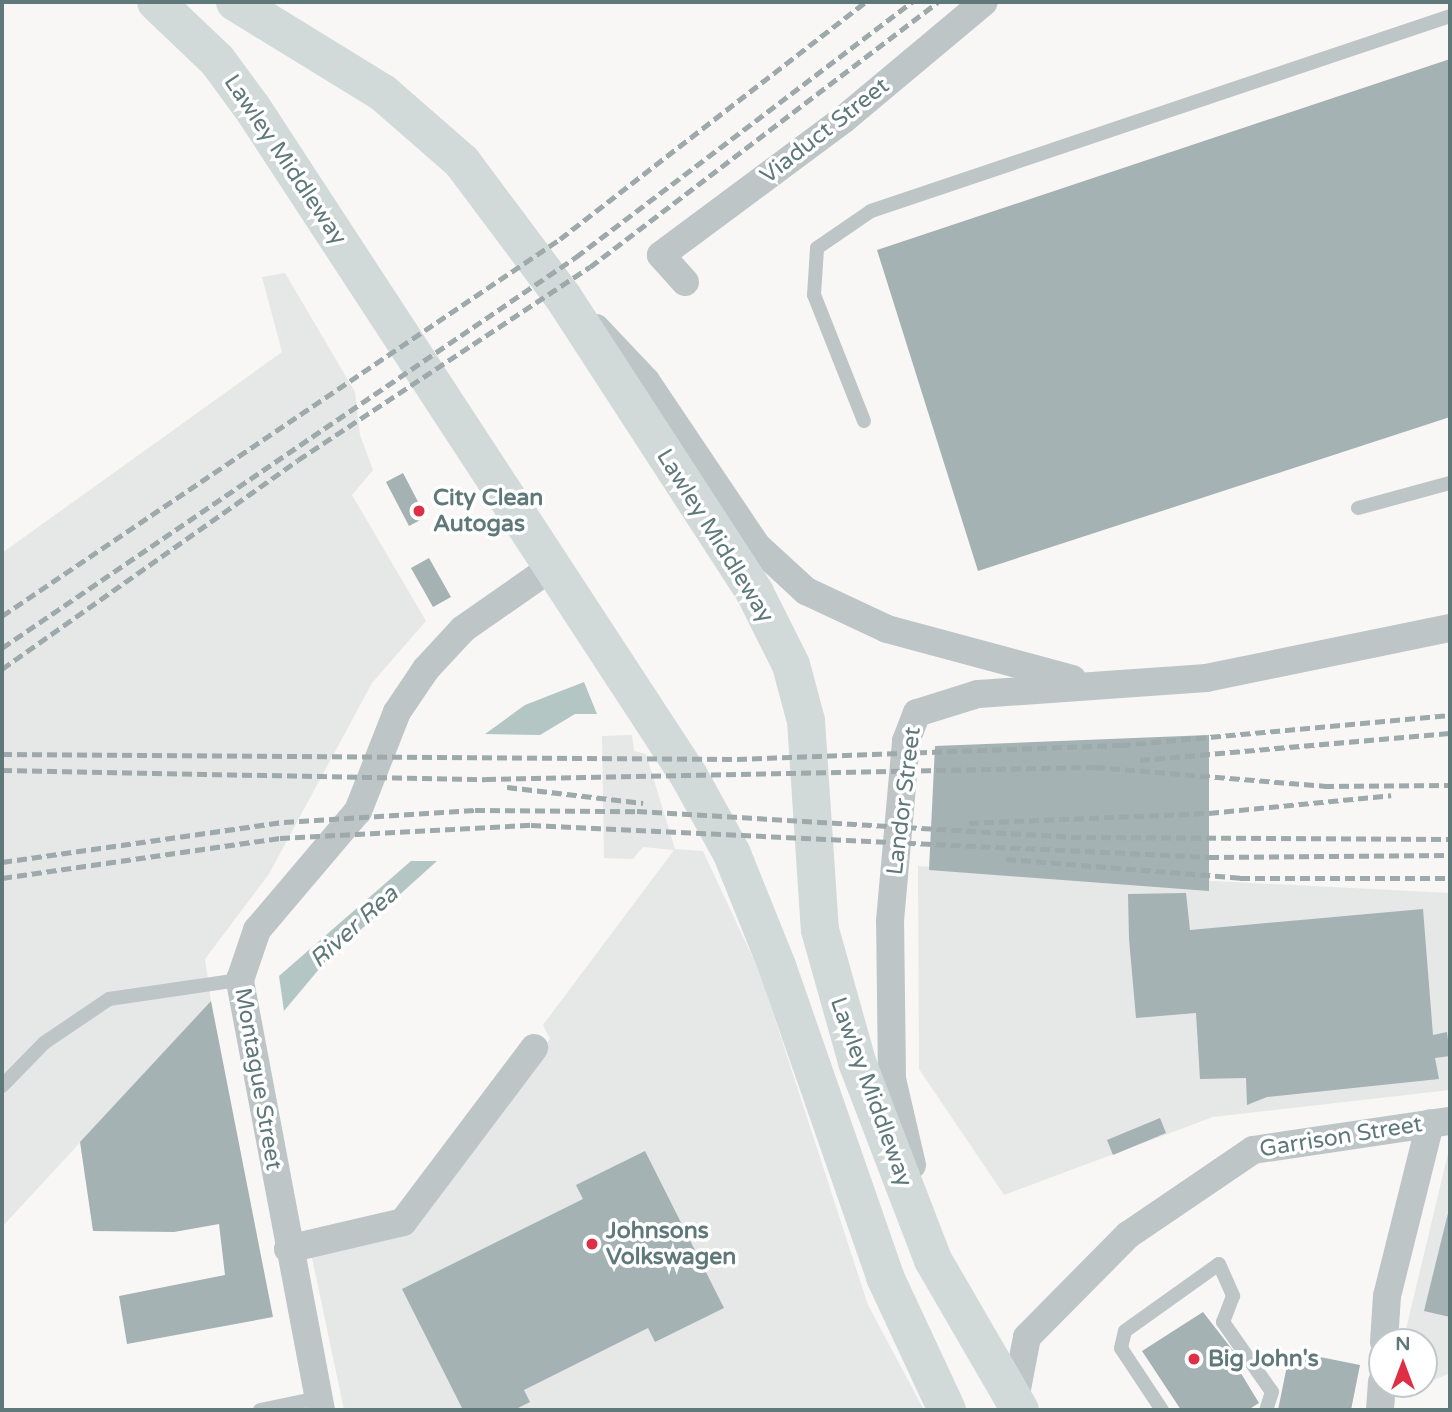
<!DOCTYPE html>
<html>
<head>
<meta charset="utf-8">
<style>
	body { margin:0 }
	#map { position:relative; width:1452px; height:1412px; overflow:hidden; background:#f8f7f6; font-family:"Varela Round",sans-serif }
	div>[style] { position:absolute }
	.built>* { inset:0; background:#e6e7e7 }
	.water>* { inset:0; background:#b4c6c4 }
	.building>* { inset:0; background:#a4b2b3 }
	.service>* { height:14px; margin:-7px; padding:0 7px; transform-origin:7px; border-radius:7px; background:#bdc5c6 }
	.minor>* { height:28px; margin:-14px; padding:0 14px; transform-origin:14px; border-radius:14px; background:#bdc5c6 }
	.trunk>* { height:38px; margin:-19px; padding:0 19px; transform-origin:19px; border-radius:19px; background:#d2d9d9 }
	.rail>* { height:5px; margin-top:-2.5px; transform-origin:0; background:repeating-linear-gradient(90deg,#9da9ab 0 10px,transparent 0 15px) }
	.dots>* { width:19px; height:19px; translate:-50% -50%; box-sizing:border-box; border:4px solid #fff; border-radius:50% }
	span { translate:-50% -50%; white-space:nowrap; text-align:center; line-height:1.15; -webkit-text-stroke:7px #fff; paint-order:stroke }
	.street-label { font-size:23px; color:#5f787a }
	.poi-label { font-size:23px; color:#5f787a; font-weight:700 }
	.left { translate:0 -50%; text-align:left }
	.water-label { font-size:24px; color:#5f7a78; font-style:italic }
	.frame { position:absolute; inset:0; border:4px solid #5f787a; pointer-events:none }
	.north { position:absolute; left:1368px; top:1328px; width:70px; height:70px; box-sizing:border-box; background:#fff; border:2px solid #bfc9ca; border-radius:50%; rotate:0deg; font-size:19px; font-weight:700; line-height:28px; text-align:center; color:#5f787a }
	.north::after { content:''; display:block; margin:auto; width:24px; height:32px; background:#df2f44; clip-path:polygon(50% 0,100% 100%,50% 72%,0 100%) }
</style>
</head>
<body>
<div id="map">
	<div class="built">
		<div style="clip-path:polygon(285px 273px,355px 392px,360px 435px,373px 470px,352px 495px,426px 621px,372px 683px,269px 874px,205px 959px,211px 1001px,2px 1227px,2px 553px,282px 352px,262px 277px)"></div>
		<div style="clip-path:polygon(632px 735px,634px 751px,646px 754px,675px 849px,703px 851px,760px 973px,868px 1305px,924px 1410px,344px 1410px,311px 1253px,405px 1230px,550px 1039px,543px 1025px,674px 850px,643px 847px,633px 859px,604px 858px,602px 736px)"></div>
		<div style="clip-path:polygon(918px 866px,1450px 893px,1450px 1090px,1213px 1117px,1004px 1195px,919px 1069px)"></div>
		<div style="clip-path:polygon(1450px 1145px,1450px 1373px,1418px 1387px,1424px 1384px,1424px 1342px,1403px 1342px)"></div>
	</div>
	<div class="water">
		<div style="clip-path:polygon(584px 682px,597px 714px,575px 714px,540px 735px,485px 734px,525px 705px)"></div>
		<div style="clip-path:polygon(411px 861px,437px 861px,325px 962px,284px 1011px,279px 976px)"></div>
	</div>
	<div class="building">
		<div style="clip-path:polygon(1450px 59px,1450px 417px,978px 571px,877px 250px)"></div>
		<div style="clip-path:polygon(403px 473px,426px 517px,409px 526px,386px 482px)"></div>
		<div style="clip-path:polygon(429px 558px,451px 597px,433px 607px,411px 568px)"></div>
		<div style="clip-path:polygon(1209px 735px,1209px 891px,929px 870px,935px 746px)"></div>
		<div style="clip-path:polygon(1186px 893px,1190px 930px,1423px 909px,1433px 1035px,1447px 1032px,1450px 1056px,1435px 1058px,1439px 1079px,1267px 1097px,1247px 1105px,1246px 1078px,1200px 1079px,1196px 1013px,1136px 1018px,1129px 939px,1128px 894px)"></div>
		<div style="clip-path:polygon(211px 1001px,273px 1317px,127px 1344px,119px 1296px,225px 1275px,219px 1224px,174px 1232px,93px 1231px,80px 1142px)"></div>
		<div style="clip-path:polygon(1160px 1118px,1166px 1133px,1113px 1155px,1107px 1140px)"></div>
		<div style="clip-path:polygon(645px 1151px,724px 1308px,655px 1342px,648px 1328px,524px 1390px,530px 1402px,514px 1410px,463px 1410px,402px 1289px,583px 1199px,576px 1185px)"></div>
		<div style="clip-path:polygon(1450px 1205px,1450px 1317px,1424px 1311px)"></div>
		<div style="clip-path:polygon(1203px 1312px,1245px 1366px,1239px 1370px,1259px 1403px,1248px 1410px,1181px 1410px,1142px 1351px)"></div>
		<div style="clip-path:polygon(1290px 1351px,1360px 1365px,1351px 1410px,1278px 1410px)"></div>
	</div>
	<div class="service">
		<div style="left:864px;top:421px;width:136px;rotate:-111.6deg"></div>
		<div style="left:814px;top:295px;width:47px;rotate:-86.3deg"></div>
		<div style="left:817px;top:248px;width:65px;rotate:-34.4deg"></div>
		<div style="left:871px;top:211px;width:611px;rotate:-18.61deg"></div>
		<div style="left:1358px;top:508px;width:95px;rotate:-15.2deg"></div>
		<div style="left:2px;top:1086px;width:60px;rotate:-45.7deg"></div>
		<div style="left:44px;top:1043px;width:78px;rotate:-34.1deg"></div>
		<div style="left:109px;top:999px;width:132px;rotate:-8.3deg"></div>
		<div style="left:260px;top:1410px;width:59px;rotate:-11.7deg"></div>
		<div style="left:1162px;top:1410px;width:74px;rotate:-123.5deg"></div>
		<div style="left:1121px;top:1348px;width:17px;rotate:-77deg"></div>
		<div style="left:1125px;top:1331px;width:115px;rotate:-35.5deg"></div>
		<div style="left:1219px;top:1264px;width:35px;rotate:66deg"></div>
		<div style="left:1233px;top:1296px;width:28px;rotate:111deg"></div>
		<div style="left:1223px;top:1322px;width:85px;rotate:55deg"></div>
		<div style="left:1272px;top:1392px;width:19px;rotate:108deg"></div>
	</div>
	<div class="minor">
		<div style="left:685px;top:282px;width:36px;rotate:-132deg"></div>
		<div style="left:661px;top:255px;width:228px;rotate:-36.6deg"></div>
		<div style="left:844px;top:119px;width:182px;rotate:-39.9deg"></div>
		<div style="left:596px;top:328px;width:73px;rotate:46.7deg"></div>
		<div style="left:646px;top:381px;width:199px;rotate:56.1deg"></div>
		<div style="left:757px;top:546px;width:67px;rotate:42.6deg"></div>
		<div style="left:806px;top:591px;width:89px;rotate:25.1deg"></div>
		<div style="left:887px;top:629px;width:192px;rotate:15.1deg"></div>
		<div style="left:912px;top:1165px;width:88px;rotate:-103.1deg"></div>
		<div style="left:892px;top:1079px;width:158px;rotate:-90.7deg"></div>
		<div style="left:890px;top:921px;width:181px;rotate:-84.9deg"></div>
		<div style="left:906px;top:741px;width:30px;rotate:-69deg"></div>
		<div style="left:917px;top:713px;width:64px;rotate:-17.3deg"></div>
		<div style="left:978px;top:694px;width:229px;rotate:-4deg"></div>
		<div style="left:1206px;top:678px;width:249px;rotate:-11.6deg"></div>
		<div style="left:288px;top:1249px;width:118px;rotate:-13.2deg"></div>
		<div style="left:403px;top:1222px;width:218px;rotate:-53deg"></div>
		<div style="left:1384px;top:1342px;width:46px;rotate:-86.3deg"></div>
		<div style="left:1387px;top:1296px;width:178px;rotate:-76deg"></div>
		<div style="left:1015px;top:1399px;width:63px;rotate:-79deg"></div>
		<div style="left:1027px;top:1337px;width:144px;rotate:-45.3deg"></div>
		<div style="left:1128px;top:1235px;width:151px;rotate:-34.2deg"></div>
		<div style="left:1253px;top:1150px;width:199px;rotate:-8.4deg"></div>
		<div style="left:321px;top:1410px;width:438px;rotate:-100.7deg"></div>
		<div style="left:240px;top:980px;width:53px;rotate:-71.2deg"></div>
		<div style="left:257px;top:930px;width:156px;rotate:-49.7deg"></div>
		<div style="left:358px;top:811px;width:106px;rotate:-68.5deg"></div>
		<div style="left:397px;top:712px;width:52px;rotate:-56deg"></div>
		<div style="left:426px;top:669px;width:54px;rotate:-47.2deg"></div>
		<div style="left:463px;top:629px;width:108px;rotate:-34.9deg"></div>
		<div style="left:1380px;top:1410px;width:28px;rotate:-86deg"></div>
	</div>
	<div class="trunk">
		<div style="left:156px;top:2px;width:84px;rotate:43.6deg"></div>
		<div style="left:217px;top:60px;width:61px;rotate:53.7deg"></div>
		<div style="left:253px;top:109px;width:797px;rotate:56.83deg"></div>
		<div style="left:689px;top:776px;width:89px;rotate:61.1deg"></div>
		<div style="left:732px;top:854px;width:121px;rotate:68.1deg"></div>
		<div style="left:777px;top:966px;width:329px;rotate:70.8deg"></div>
		<div style="left:885px;top:1277px;width:147px;rotate:65deg"></div>
		<div style="left:235px;top:2px;width:174px;rotate:31.6deg"></div>
		<div style="left:383px;top:93px;width:105px;rotate:41.1deg"></div>
		<div style="left:462px;top:162px;width:169px;rotate:53.2deg"></div>
		<div style="left:563px;top:297px;width:353px;rotate:57deg"></div>
		<div style="left:755px;top:593px;width:80px;rotate:63.4deg"></div>
		<div style="left:791px;top:665px;width:58px;rotate:75deg"></div>
		<div style="left:806px;top:721px;width:209px;rotate:86.2deg"></div>
		<div style="left:820px;top:930px;width:137px;rotate:74.3deg"></div>
		<div style="left:857px;top:1062px;width:212px;rotate:69deg"></div>
		<div style="left:933px;top:1260px;width:173px;rotate:59.9deg"></div>
	</div>
	<div class="rail">
		<div style="left:2px;top:616px;width:673px;rotate:-34.04deg"></div>
		<div style="left:560px;top:239px;width:387px;rotate:-37.8deg"></div>
		<div style="left:2px;top:648px;width:695px;rotate:-34.26deg"></div>
		<div style="left:576px;top:257px;width:422px;rotate:-37.2deg"></div>
		<div style="left:2px;top:669px;width:362px;rotate:-35.2deg"></div>
		<div style="left:298px;top:460px;width:350px;rotate:-33.5deg"></div>
		<div style="left:590px;top:267px;width:437px;rotate:-37.3deg"></div>
		<div style="left:2px;top:754px;width:735px;rotate:0.39deg"></div>
		<div style="left:737px;top:759px;width:384px;rotate:-2.1deg"></div>
		<div style="left:1121px;top:745px;width:330px;rotate:-5.2deg"></div>
		<div style="left:1140px;top:760px;width:311px;rotate:-5deg"></div>
		<div style="left:2px;top:770px;width:484px;rotate:1.1deg"></div>
		<div style="left:486px;top:779px;width:609px;rotate:-1.13deg"></div>
		<div style="left:1095px;top:767px;width:230px;rotate:4.7deg"></div>
		<div style="left:1324px;top:786px;width:126px;rotate:-0.5deg"></div>
		<div style="left:507px;top:787px;width:137px;rotate:6.7deg"></div>
		<div style="left:969px;top:823px;width:240px;rotate:-2.4deg"></div>
		<div style="left:1209px;top:813px;width:183px;rotate:-5.6deg"></div>
		<div style="left:1006px;top:859px;width:235px;rotate:4.6deg"></div>
		<div style="left:1240px;top:878px;width:210px"></div>
		<div style="left:2px;top:862px;width:285px;rotate:-8.1deg"></div>
		<div style="left:284px;top:822px;width:191px;rotate:-3.6deg"></div>
		<div style="left:475px;top:810px;width:162px;rotate:0.4deg"></div>
		<div style="left:637px;top:811px;width:435px;rotate:3.4deg"></div>
		<div style="left:1071px;top:837px;width:379px;rotate:0.3deg"></div>
		<div style="left:2px;top:878px;width:281px;rotate:-8.2deg"></div>
		<div style="left:280px;top:838px;width:251px;rotate:-3deg"></div>
		<div style="left:531px;top:825px;width:679px;rotate:2.7deg"></div>
		<div style="left:1209px;top:857px;width:241px;rotate:-0.5deg"></div>
	</div>
	<div class="dots">
		<div style="left:419px;top:511px;background:#df2f44"></div>
		<div style="left:592px;top:1244px;background:#df2f44"></div>
		<div style="left:1194px;top:1359px;background:#df2f44"></div>
	</div>
	<div class="street-label">
		<span style="left:825px;top:131px;rotate:-38deg">Viaduct Street</span>
		<span style="left:285px;top:160px;rotate:56deg">Lawley Middleway</span>
		<span style="left:715px;top:536px;rotate:58deg">Lawley Middleway</span>
		<span style="left:904px;top:801px;rotate:-83deg">Landor Street</span>
		<span style="left:258px;top:1079px;rotate:80deg">Montague Street</span>
		<span style="left:871px;top:1092px;rotate:70deg">Lawley Middleway</span>
		<span style="left:1341px;top:1137px;rotate:-9deg">Garrison Street</span>
	</div>
	<div class="poi-label">
		<span class="left" style="left:433px;top:511px">City Clean<br>Autogas</span>
		<span class="left" style="left:606px;top:1244px">Johnsons<br>Volkswagen</span>
		<span class="left" style="left:1208px;top:1359px">Big John's</span>
	</div>
	<div class="water-label">
		<span style="left:354px;top:927px;rotate:-42deg">River Rea</span>
	</div>
	<div class="frame"></div>
	<div class="north">N</div>
</div>
</body>
</html>
